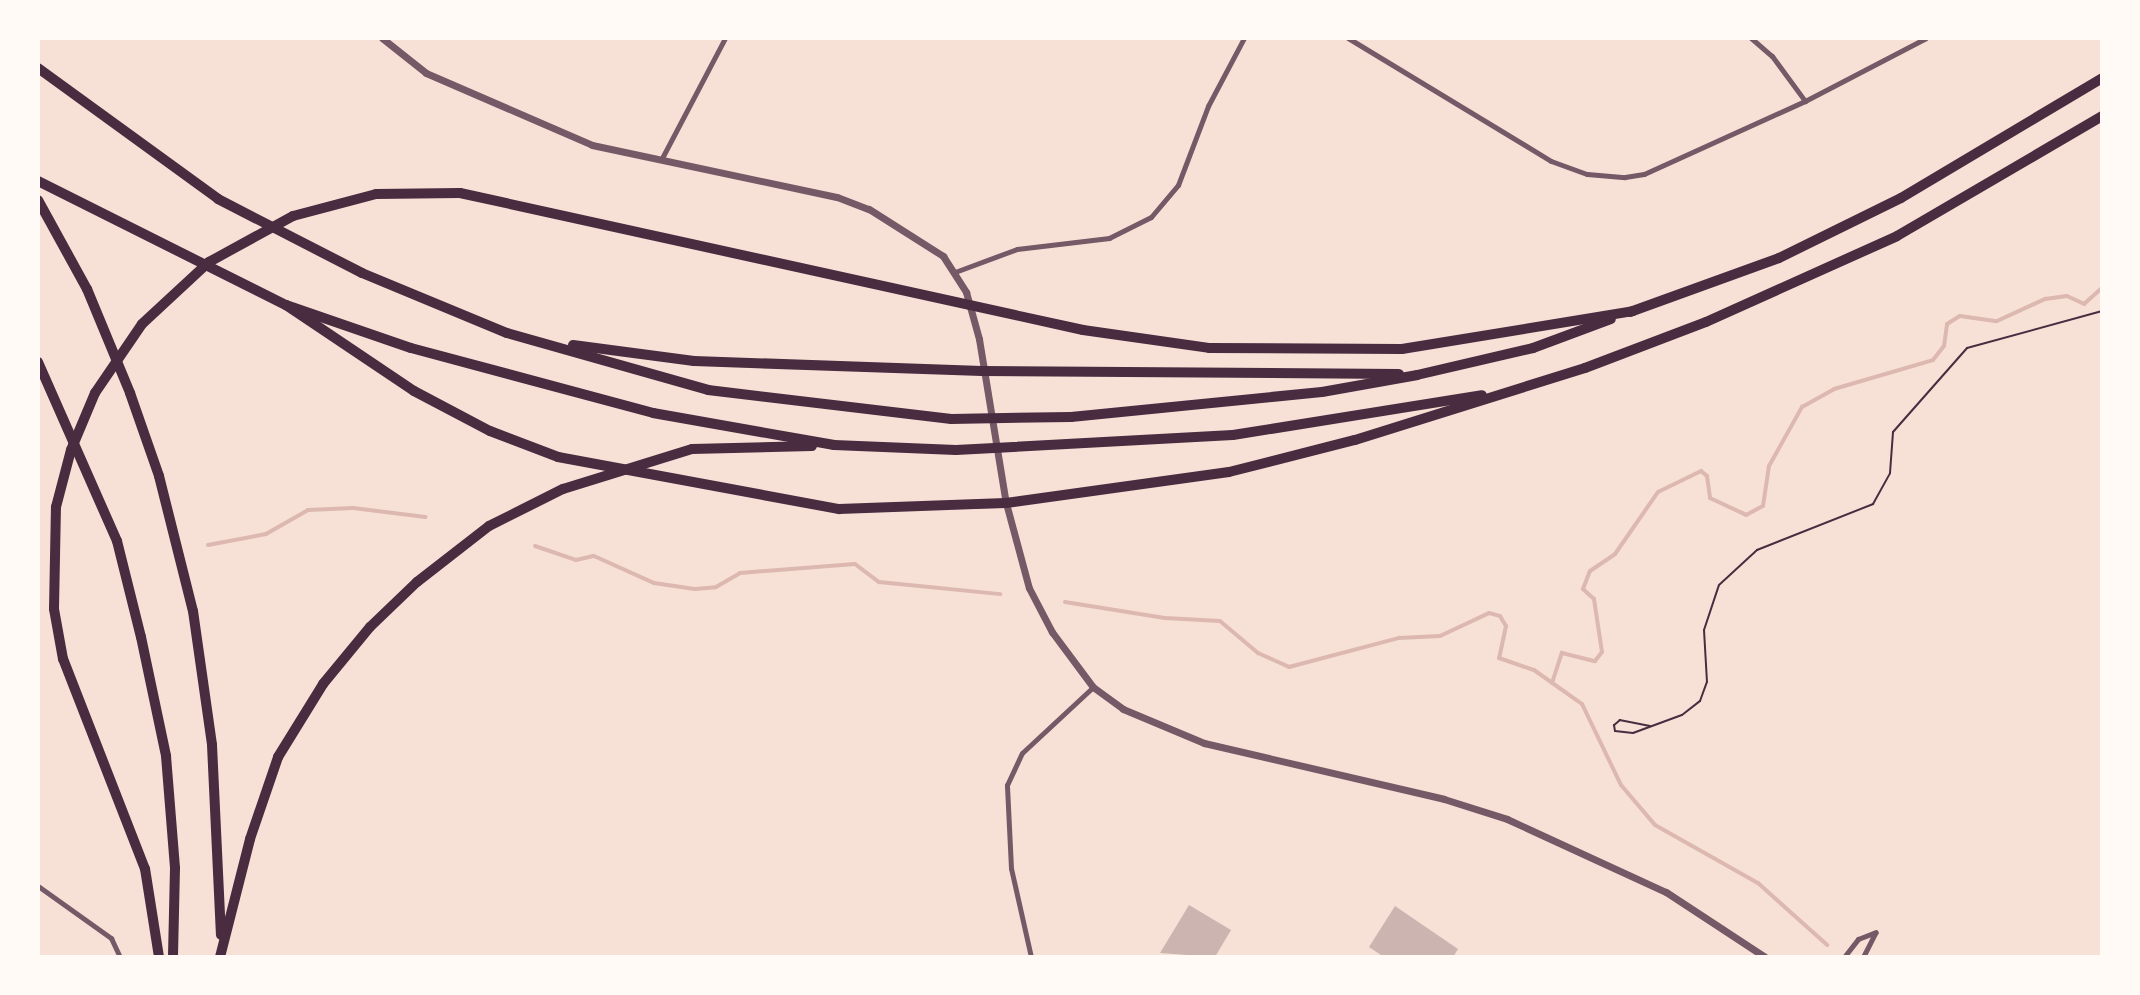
<!DOCTYPE html>
<html>
<head>
<meta charset="utf-8">
<style>
	body { margin:0 }
	#map { position:relative; width:2140px; height:995px; overflow:hidden; background:#f7e1d7; font-family:"Noto Sans",sans-serif }
	div>[style] { position:absolute }
	.stream>* { height:4px; margin:-2px; padding:0 2px; transform-origin:2px; border-radius:2px; background:#dcb8b0 }
	.building>* { inset:0; background:#ccb4b1 }
	.path>* { height:2px; margin:-1px; padding:0 1px; transform-origin:1px; border-radius:1px; background:#4a2c40 }
	.minor>* { height:5px; margin:-2.5px; padding:0 2.5px; transform-origin:2.5px; border-radius:2.5px; background:#755966 }
	.tertiary>* { height:7px; margin:-3.5px; padding:0 3.5px; transform-origin:3.5px; border-radius:3.5px; background:#755966 }
	.motorway>* { height:10px; margin:-5px; padding:0 5px; transform-origin:5px; border-radius:5px; background:#4a2c40 }
	span { translate:-50% -50%; white-space:nowrap; text-align:center; line-height:1.15; -webkit-text-stroke:7px #fffaf5; paint-order:stroke }
	.frame { position:absolute; inset:0; border:40px solid #fffaf5; pointer-events:none }
</style>
</head>
<body>
<div id="map">
	<div class="stream">
		<div style="left:208px;top:545px;width:59px;rotate:-10.7deg"></div>
		<div style="left:266px;top:534px;width:48px;rotate:-29.7deg"></div>
		<div style="left:308px;top:510px;width:45px;rotate:-2.5deg"></div>
		<div style="left:353px;top:508px;width:73px;rotate:7.1deg"></div>
		<div style="left:535px;top:546px;width:43px;rotate:18.9deg"></div>
		<div style="left:576px;top:560px;width:18px;rotate:-13deg"></div>
		<div style="left:594px;top:556px;width:66px;rotate:24.2deg"></div>
		<div style="left:654px;top:583px;width:41px;rotate:8.3deg"></div>
		<div style="left:695px;top:589px;width:21px;rotate:-5deg"></div>
		<div style="left:716px;top:587px;width:28px;rotate:-30deg"></div>
		<div style="left:740px;top:573px;width:115px;rotate:-4.5deg"></div>
		<div style="left:855px;top:564px;width:30px;rotate:37deg"></div>
		<div style="left:879px;top:582px;width:122px;rotate:5.7deg"></div>
		<div style="left:1065px;top:602px;width:101px;rotate:9.1deg"></div>
		<div style="left:1165px;top:618px;width:55px;rotate:3.1deg"></div>
		<div style="left:1220px;top:621px;width:50px;rotate:40.1deg"></div>
		<div style="left:1258px;top:653px;width:34px;rotate:24deg"></div>
		<div style="left:1289px;top:667px;width:114px;rotate:-14.8deg"></div>
		<div style="left:1399px;top:638px;width:41px;rotate:-2.8deg"></div>
		<div style="left:1440px;top:636px;width:54px;rotate:-25.1deg"></div>
		<div style="left:1489px;top:613px;width:11px;rotate:15deg"></div>
		<div style="left:1500px;top:616px;width:12px;rotate:59deg"></div>
		<div style="left:1506px;top:626px;width:33px;rotate:102deg"></div>
		<div style="left:1499px;top:658px;width:37px;rotate:19deg"></div>
		<div style="left:1534px;top:670px;width:59px;rotate:35.3deg"></div>
		<div style="left:1582px;top:704px;width:90px;rotate:64.3deg"></div>
		<div style="left:1621px;top:785px;width:52px;rotate:49.6deg"></div>
		<div style="left:1655px;top:825px;width:118px;rotate:29.4deg"></div>
		<div style="left:1758px;top:883px;width:93px;rotate:41.9deg"></div>
		<div style="left:1552px;top:683px;width:32px;rotate:-72deg"></div>
		<div style="left:1562px;top:653px;width:34px;rotate:14deg"></div>
		<div style="left:1595px;top:661px;width:11px;rotate:-52deg"></div>
		<div style="left:1602px;top:652px;width:54px;rotate:-98.6deg"></div>
		<div style="left:1594px;top:599px;width:15px;rotate:-138deg"></div>
		<div style="left:1583px;top:589px;width:19px;rotate:-69deg"></div>
		<div style="left:1590px;top:571px;width:30px;rotate:-34deg"></div>
		<div style="left:1615px;top:554px;width:75px;rotate:-55.3deg"></div>
		<div style="left:1658px;top:492px;width:48px;rotate:-26deg"></div>
		<div style="left:1701px;top:471px;width:8px;rotate:40deg"></div>
		<div style="left:1707px;top:476px;width:22px;rotate:82deg"></div>
		<div style="left:1710px;top:498px;width:40px;rotate:25deg"></div>
		<div style="left:1746px;top:515px;width:19px;rotate:-28deg"></div>
		<div style="left:1763px;top:506px;width:40px;rotate:-81.5deg"></div>
		<div style="left:1769px;top:466px;width:68px;rotate:-60.8deg"></div>
		<div style="left:1802px;top:407px;width:37px;rotate:-29deg"></div>
		<div style="left:1834px;top:389px;width:103px;rotate:-16.3deg"></div>
		<div style="left:1933px;top:360px;width:18px;rotate:-52deg"></div>
		<div style="left:1944px;top:346px;width:22px;rotate:-82deg"></div>
		<div style="left:1947px;top:324px;width:15px;rotate:-32deg"></div>
		<div style="left:1960px;top:316px;width:37px;rotate:8deg"></div>
		<div style="left:1997px;top:321px;width:53px;rotate:-24.6deg"></div>
		<div style="left:2045px;top:299px;width:22px;rotate:-8deg"></div>
		<div style="left:2067px;top:296px;width:19px;rotate:25deg"></div>
		<div style="left:2084px;top:304px;width:24px;rotate:-42deg"></div>
	</div>
	<div class="building">
		<div style="clip-path:polygon(1189px 905px,1231px 930px,1215px 957px,1160px 953px)"></div>
		<div style="clip-path:polygon(1395px 906px,1458px 949px,1453px 957px,1384px 957px,1369px 947px)"></div>
	</div>
	<div class="path">
		<div style="left:1650px;top:726px;width:31px;rotate:-169deg"></div>
		<div style="left:1620px;top:720px;width:8px;rotate:140deg"></div>
		<div style="left:1614px;top:725px;width:6px;rotate:81deg"></div>
		<div style="left:1615px;top:731px;width:18px;rotate:6deg"></div>
		<div style="left:1633px;top:733px;width:52px;rotate:-20.2deg"></div>
		<div style="left:1682px;top:715px;width:23px;rotate:-38deg"></div>
		<div style="left:1700px;top:701px;width:20px;rotate:-70deg"></div>
		<div style="left:1707px;top:682px;width:52px;rotate:-93.3deg"></div>
		<div style="left:1704px;top:630px;width:47px;rotate:-71.6deg"></div>
		<div style="left:1719px;top:585px;width:52px;rotate:-42.6deg"></div>
		<div style="left:1757px;top:550px;width:125px;rotate:-21.6deg"></div>
		<div style="left:1873px;top:504px;width:35px;rotate:-61deg"></div>
		<div style="left:1890px;top:473px;width:41px;rotate:-85.8deg"></div>
		<div style="left:1893px;top:432px;width:112px;rotate:-48.6deg"></div>
		<div style="left:1967px;top:348px;width:140px;rotate:-15.3deg"></div>
	</div>
	<div class="minor">
		<div style="left:1348px;top:38px;width:237px;rotate:31.2deg"></div>
		<div style="left:1551px;top:161px;width:38px;rotate:20deg"></div>
		<div style="left:1587px;top:174px;width:38px;rotate:5deg"></div>
		<div style="left:1625px;top:177px;width:19px;rotate:-9deg"></div>
		<div style="left:1644px;top:174px;width:177px;rotate:-24.4deg"></div>
		<div style="left:1805px;top:101px;width:136px;rotate:-27.5deg"></div>
		<div style="left:1751px;top:38px;width:28px;rotate:41deg"></div>
		<div style="left:1772px;top:56px;width:56px;rotate:53.7deg"></div>
		<div style="left:662px;top:158px;width:136px;rotate:-62.3deg"></div>
		<div style="left:955px;top:272px;width:66px;rotate:-20.4deg"></div>
		<div style="left:1017px;top:249px;width:93px;rotate:-6.8deg"></div>
		<div style="left:1109px;top:238px;width:47px;rotate:-26.6deg"></div>
		<div style="left:1151px;top:217px;width:42px;rotate:-49.8deg"></div>
		<div style="left:1178px;top:185px;width:85px;rotate:-69.2deg"></div>
		<div style="left:1208px;top:106px;width:77px;rotate:-62.1deg"></div>
		<div style="left:38px;top:886px;width:90px;rotate:35.5deg"></div>
		<div style="left:111px;top:938px;width:21px;rotate:65deg"></div>
		<div style="left:1031px;top:957px;width:91px;rotate:-102.7deg"></div>
		<div style="left:1011px;top:868px;width:83px;rotate:-92.8deg"></div>
		<div style="left:1007px;top:785px;width:35px;rotate:-65deg"></div>
		<div style="left:1022px;top:753px;width:97px;rotate:-42.9deg"></div>
		<div style="left:1844px;top:957px;width:23px;rotate:-52deg"></div>
		<div style="left:1858px;top:939px;width:19px;rotate:-21deg"></div>
		<div style="left:1863px;top:957px;width:27px;rotate:-63deg"></div>
	</div>
	<div class="tertiary">
		<div style="left:382px;top:38px;width:56px;rotate:38.5deg"></div>
		<div style="left:426px;top:73px;width:181px;rotate:23.4deg"></div>
		<div style="left:592px;top:145px;width:250px;rotate:12deg"></div>
		<div style="left:837px;top:197px;width:34px;rotate:21deg"></div>
		<div style="left:869px;top:209px;width:88px;rotate:32.4deg"></div>
		<div style="left:943px;top:256px;width:43px;rotate:57.4deg"></div>
		<div style="left:966px;top:292px;width:49px;rotate:74.5deg"></div>
		<div style="left:979px;top:339px;width:166px;rotate:80.7deg"></div>
		<div style="left:1006px;top:503px;width:88px;rotate:74.9deg"></div>
		<div style="left:1029px;top:588px;width:50px;rotate:62.4deg"></div>
		<div style="left:1052px;top:632px;width:69px;rotate:53.3deg"></div>
		<div style="left:1093px;top:687px;width:37px;rotate:36deg"></div>
		<div style="left:1123px;top:709px;width:88px;rotate:22.8deg"></div>
		<div style="left:1204px;top:743px;width:246px;rotate:13.1deg"></div>
		<div style="left:1444px;top:799px;width:66px;rotate:17.6deg"></div>
		<div style="left:1507px;top:819px;width:175px;rotate:24.7deg"></div>
		<div style="left:1666px;top:892px;width:118px;rotate:33.3deg"></div>
	</div>
	<div class="motorway">
		<div style="left:38px;top:68px;width:223px;rotate:36deg"></div>
		<div style="left:218px;top:199px;width:162px;rotate:27.2deg"></div>
		<div style="left:362px;top:273px;width:157px;rotate:22.5deg"></div>
		<div style="left:507px;top:333px;width:209px;rotate:15.8deg"></div>
		<div style="left:708px;top:390px;width:245px;rotate:6.8deg"></div>
		<div style="left:951px;top:419px;width:120px;rotate:-1deg"></div>
		<div style="left:1071px;top:417px;width:252px;rotate:-5.7deg"></div>
		<div style="left:1322px;top:392px;width:97px;rotate:-10.1deg"></div>
		<div style="left:1417px;top:375px;width:119px;rotate:-13.1deg"></div>
		<div style="left:1533px;top:348px;width:83px;rotate:-20.4deg"></div>
		<div style="left:38px;top:181px;width:277px;rotate:26.6deg"></div>
		<div style="left:286px;top:305px;width:132px;rotate:19deg"></div>
		<div style="left:411px;top:348px;width:251px;rotate:15deg"></div>
		<div style="left:653px;top:413px;width:184px;rotate:10deg"></div>
		<div style="left:834px;top:445px;width:122px;rotate:2.3deg"></div>
		<div style="left:956px;top:450px;width:277px;rotate:-3.1deg"></div>
		<div style="left:1233px;top:435px;width:252px;rotate:-9.1deg"></div>
		<div style="left:38px;top:200px;width:102px;rotate:61.2deg"></div>
		<div style="left:87px;top:289px;width:113px;rotate:67.5deg"></div>
		<div style="left:130px;top:393px;width:88px;rotate:70.7deg"></div>
		<div style="left:159px;top:476px;width:139px;rotate:75.9deg"></div>
		<div style="left:193px;top:611px;width:135px;rotate:81.9deg"></div>
		<div style="left:212px;top:745px;width:190px;rotate:87.3deg"></div>
		<div style="left:286px;top:305px;width:154px;rotate:33.9deg"></div>
		<div style="left:414px;top:391px;width:86px;rotate:27.8deg"></div>
		<div style="left:490px;top:431px;width:73px;rotate:20.9deg"></div>
		<div style="left:558px;top:457px;width:286px;rotate:10.5deg"></div>
		<div style="left:839px;top:509px;width:167px;rotate:-2.1deg"></div>
		<div style="left:1006px;top:503px;width:225px;rotate:-7.9deg"></div>
		<div style="left:1229px;top:472px;width:130px;rotate:-14.3deg"></div>
		<div style="left:1355px;top:440px;width:241px;rotate:-17.4deg"></div>
		<div style="left:1585px;top:368px;width:129px;rotate:-20.8deg"></div>
		<div style="left:1706px;top:322px;width:209px;rotate:-24.2deg"></div>
		<div style="left:1897px;top:236px;width:238px;rotate:-30.3deg"></div>
		<div style="left:1630px;top:312px;width:158px;rotate:-19.9deg"></div>
		<div style="left:1779px;top:258px;width:136px;rotate:-26.2deg"></div>
		<div style="left:1901px;top:198px;width:234px;rotate:-30.8deg"></div>
		<div style="left:573px;top:345px;width:122px;rotate:7.5deg"></div>
		<div style="left:694px;top:361px;width:288px;rotate:2deg"></div>
		<div style="left:982px;top:371px;width:417px;rotate:0.4deg"></div>
		<div style="left:38px;top:362px;width:196px;rotate:66.2deg"></div>
		<div style="left:117px;top:541px;width:99px;rotate:76deg"></div>
		<div style="left:141px;top:637px;width:122px;rotate:78.1deg"></div>
		<div style="left:166px;top:756px;width:112px;rotate:85.4deg"></div>
		<div style="left:175px;top:868px;width:89px;rotate:91.3deg"></div>
		<div style="left:159px;top:957px;width:89px;rotate:-99deg"></div>
		<div style="left:145px;top:869px;width:225px;rotate:-111.3deg"></div>
		<div style="left:63px;top:659px;width:51px;rotate:-100.2deg"></div>
		<div style="left:54px;top:609px;width:102px;rotate:-88.9deg"></div>
		<div style="left:56px;top:507px;width:59px;rotate:-75.3deg"></div>
		<div style="left:71px;top:450px;width:62px;rotate:-67.2deg"></div>
		<div style="left:95px;top:393px;width:83px;rotate:-55.7deg"></div>
		<div style="left:142px;top:324px;width:91px;rotate:-42.8deg"></div>
		<div style="left:209px;top:262px;width:96px;rotate:-28.7deg"></div>
		<div style="left:293px;top:216px;width:86px;rotate:-14.8deg"></div>
		<div style="left:376px;top:194px;width:84px;rotate:-0.7deg"></div>
		<div style="left:460px;top:193px;width:638px;rotate:12.4deg"></div>
		<div style="left:1083px;top:330px;width:127px;rotate:8.1deg"></div>
		<div style="left:1209px;top:348px;width:193px;rotate:0.3deg"></div>
		<div style="left:1402px;top:349px;width:234px;rotate:-9.3deg"></div>
		<div style="left:220px;top:957px;width:122px;rotate:-75.7deg"></div>
		<div style="left:250px;top:839px;width:87px;rotate:-71.1deg"></div>
		<div style="left:278px;top:757px;width:86px;rotate:-58.3deg"></div>
		<div style="left:323px;top:684px;width:74px;rotate:-50.5deg"></div>
		<div style="left:370px;top:627px;width:65px;rotate:-43.8deg"></div>
		<div style="left:417px;top:582px;width:91px;rotate:-37.9deg"></div>
		<div style="left:489px;top:526px;width:83px;rotate:-26.6deg"></div>
		<div style="left:563px;top:489px;width:135px;rotate:-17.2deg"></div>
		<div style="left:692px;top:449px;width:120px;rotate:-1.4deg"></div>
	</div>
	<div class="frame"></div>
</div>
</body>
</html>
